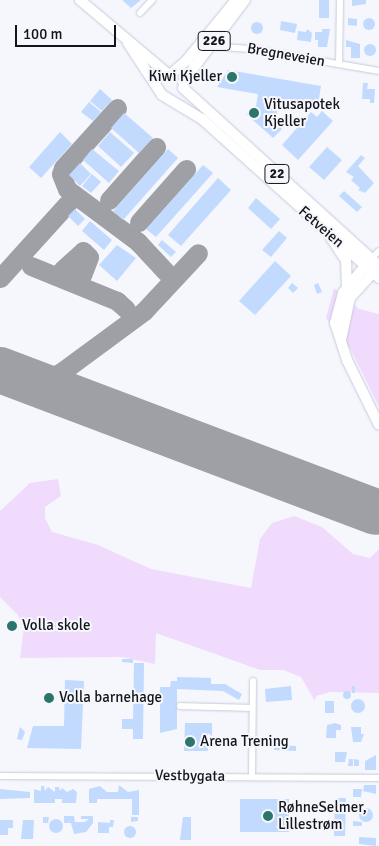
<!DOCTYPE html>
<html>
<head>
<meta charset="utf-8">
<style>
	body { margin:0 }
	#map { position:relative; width:379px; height:846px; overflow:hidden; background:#f5f7fd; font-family:Signika,sans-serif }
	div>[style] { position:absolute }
	.green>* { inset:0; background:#f0dbfd }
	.taxiway>* { height:19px; margin:-9.5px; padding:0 9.5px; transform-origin:9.5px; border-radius:9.5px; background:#9ea0a5 }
	.runway>* { height:46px; margin:-23px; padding:0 23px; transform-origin:23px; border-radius:23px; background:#9ea0a5 }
	.building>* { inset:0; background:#c2dafe }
	.round { border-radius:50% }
	.roads { filter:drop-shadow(0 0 1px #c7cad9) drop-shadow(0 0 1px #c7cad9) }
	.minor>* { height:6px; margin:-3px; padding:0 3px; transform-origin:3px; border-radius:3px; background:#fff }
	.primary>* { height:10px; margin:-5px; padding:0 5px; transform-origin:5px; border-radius:5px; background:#fff }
	.trunk>* { height:10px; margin:-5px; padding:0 5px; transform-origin:5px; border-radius:5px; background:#fff }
	.dots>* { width:14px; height:14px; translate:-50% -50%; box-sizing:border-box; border:2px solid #f5f7fd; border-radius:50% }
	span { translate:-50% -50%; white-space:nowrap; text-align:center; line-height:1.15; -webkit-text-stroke:4px #f5f7fd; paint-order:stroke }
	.shield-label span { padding:1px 4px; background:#f5f7fd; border:1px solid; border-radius:4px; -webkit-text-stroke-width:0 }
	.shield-label { font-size:14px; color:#14151a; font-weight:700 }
	.street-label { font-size:15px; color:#14151a }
	.poi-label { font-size:15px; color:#14151a }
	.right { translate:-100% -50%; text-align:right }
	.left { translate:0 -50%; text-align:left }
	.scale { position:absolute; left:15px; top:25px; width:101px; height:22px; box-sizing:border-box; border:2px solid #14151a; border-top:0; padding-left:6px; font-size:15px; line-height:18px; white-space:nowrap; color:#14151a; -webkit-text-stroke:4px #f5f7fd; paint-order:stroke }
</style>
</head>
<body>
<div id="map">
	<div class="green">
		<div style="clip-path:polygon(334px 288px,359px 309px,379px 314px,379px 407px,350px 348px,326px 318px)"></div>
		<div style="clip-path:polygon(58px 479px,61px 496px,45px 507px,45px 518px,52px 532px,98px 545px,151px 569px,251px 588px,260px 539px,272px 523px,294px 516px,322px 527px,353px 554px,370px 558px,379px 549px,379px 693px,330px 692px,316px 696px,315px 701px,301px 677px,283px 670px,260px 670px,156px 633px,155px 664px,122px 657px,20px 658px,24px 627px,18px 615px,0 597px,0 511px,30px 483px)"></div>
	</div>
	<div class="taxiway">
		<div style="left:117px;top:108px;width:81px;rotate:132deg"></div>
		<div style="left:63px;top:168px;width:6px;rotate:108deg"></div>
		<div style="left:61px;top:174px;width:16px;rotate:68deg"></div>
		<div style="left:67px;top:189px;width:89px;rotate:36.7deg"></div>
		<div style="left:138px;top:242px;width:41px;rotate:47deg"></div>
		<div style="left:109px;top:200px;width:71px;rotate:-48.4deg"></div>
		<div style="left:139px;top:222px;width:71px;rotate:-48.4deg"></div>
		<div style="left:31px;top:266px;width:93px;rotate:22.1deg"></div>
		<div style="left:117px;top:301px;width:12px;rotate:42deg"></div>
		<div style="left:62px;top:270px;width:28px;rotate:-42deg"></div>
		<div style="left:83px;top:251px;width:8px;rotate:45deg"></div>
		<div style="left:89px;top:257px;width:19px;rotate:111deg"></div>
		<div style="left:0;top:278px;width:100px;rotate:-47.8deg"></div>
		<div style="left:60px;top:373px;width:104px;rotate:-36.4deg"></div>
		<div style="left:144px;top:311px;width:79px;rotate:-47deg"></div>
		<div style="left:28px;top:381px;width:12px;rotate:9deg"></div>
		<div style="left:40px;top:383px;width:22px;rotate:-27deg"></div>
		<div style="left:60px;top:373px;width:9px;rotate:122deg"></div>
		<div style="left:55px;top:381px;width:17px;rotate:54deg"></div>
	</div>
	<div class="runway">
		<div style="left:0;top:370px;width:401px;rotate:20.7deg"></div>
	</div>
	<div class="building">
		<div style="clip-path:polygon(122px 0,141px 0,131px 8px)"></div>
		<div style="clip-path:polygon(319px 0,329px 0,329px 18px,319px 18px)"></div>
		<div style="clip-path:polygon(352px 0,366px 0,366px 4px,352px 6px)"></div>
		<div class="round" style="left:363px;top:18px;width:12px;height:12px"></div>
		<div style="clip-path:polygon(348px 18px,357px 19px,357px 26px,348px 25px)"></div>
		<div style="clip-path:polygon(281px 21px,297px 24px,295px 33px,280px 30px)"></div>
		<div class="round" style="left:251px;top:22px;width:12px;height:12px"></div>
		<div style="clip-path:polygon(307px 29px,312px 33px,311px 42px,297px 40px,298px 31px,306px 32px)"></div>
		<div style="clip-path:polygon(322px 29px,330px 29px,327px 47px,318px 47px,318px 40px,315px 40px,315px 32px,322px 32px)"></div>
		<div style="clip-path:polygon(346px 40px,360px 44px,360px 58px,351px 58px,351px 47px,346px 47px)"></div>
		<div class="round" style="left:364px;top:44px;width:12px;height:12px"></div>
		<div style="clip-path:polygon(228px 70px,321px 86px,318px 105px,277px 98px,277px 115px,274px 114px,273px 121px,282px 129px,273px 138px,246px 114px,256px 106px,258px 94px,217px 87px)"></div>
		<div style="clip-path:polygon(363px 83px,368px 83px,367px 89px,375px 89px,374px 103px,370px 103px,370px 99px,362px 99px)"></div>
		<div style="clip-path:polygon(100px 89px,112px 100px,102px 111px,90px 101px)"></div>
		<div style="clip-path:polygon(89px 102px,101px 112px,93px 121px,81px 112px)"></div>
		<div style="clip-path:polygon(322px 111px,333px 121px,298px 160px,282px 145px,311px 112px,317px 117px)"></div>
		<div style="clip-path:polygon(124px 113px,153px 138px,139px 153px,111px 128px)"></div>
		<div style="clip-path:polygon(60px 132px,72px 144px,41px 178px,29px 167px)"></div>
		<div style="clip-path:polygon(110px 132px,134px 153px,121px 167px,98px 146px)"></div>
		<div style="clip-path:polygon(327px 147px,342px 160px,324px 180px,309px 167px)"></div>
		<div style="clip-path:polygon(92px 149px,119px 171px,109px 183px,83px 160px)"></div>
		<div style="clip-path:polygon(168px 149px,178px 158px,123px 220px,113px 211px)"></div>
		<div style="clip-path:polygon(361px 155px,365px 158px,358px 166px,374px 183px,365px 193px,358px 190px,360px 188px,351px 180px,354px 177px,346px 172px)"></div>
		<div style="clip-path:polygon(80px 163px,91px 174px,80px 186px,69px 175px)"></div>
		<div style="clip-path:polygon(203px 165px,213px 173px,156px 237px,146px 229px)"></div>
		<div style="clip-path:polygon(92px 174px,101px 182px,91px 193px,82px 186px)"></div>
		<div style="clip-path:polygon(218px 178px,231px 190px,181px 246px,168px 235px)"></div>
		<div style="clip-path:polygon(344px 191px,362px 207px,357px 212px,339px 196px)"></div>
		<div style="clip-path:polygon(256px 198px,280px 219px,271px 229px,248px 208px)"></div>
		<div style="clip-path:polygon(75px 209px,85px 219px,78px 226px,68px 216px)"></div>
		<div style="clip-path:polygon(90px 221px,112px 240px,104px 250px,82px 231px)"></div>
		<div style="clip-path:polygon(279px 231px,287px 238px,271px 257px,262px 250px)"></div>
		<div style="clip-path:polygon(162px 240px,176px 252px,171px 257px,158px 245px)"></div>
		<div style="clip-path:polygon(117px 245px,136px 258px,117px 281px,99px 265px)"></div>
		<div style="clip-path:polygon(275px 261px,291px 276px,255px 315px,239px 301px)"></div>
		<div style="clip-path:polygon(292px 283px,298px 288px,293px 293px,288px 288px)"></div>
		<div style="clip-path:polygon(318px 283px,322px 292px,317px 294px,314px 285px)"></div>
		<div style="clip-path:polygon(122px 659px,133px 659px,133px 663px,122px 662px)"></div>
		<div style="clip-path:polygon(134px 663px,144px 663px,143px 739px,133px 739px,133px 729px,122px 729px,122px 719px,133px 719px)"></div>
		<div style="clip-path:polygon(177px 677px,211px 678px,211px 684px,225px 684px,242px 694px,239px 700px,223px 691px,177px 689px,177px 729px,160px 733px,160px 687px,170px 687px,171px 681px,177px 681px)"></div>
		<div style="clip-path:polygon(65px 680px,84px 681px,81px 749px,27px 748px,33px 726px,64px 726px)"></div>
		<div style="clip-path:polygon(291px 686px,292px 700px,266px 702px,265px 689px)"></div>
		<div style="clip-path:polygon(352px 686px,355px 686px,355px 693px,352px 693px)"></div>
		<div class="round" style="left:343px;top:691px;width:8px;height:8px"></div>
		<div class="round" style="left:351px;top:699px;width:14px;height:14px"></div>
		<div style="clip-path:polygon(325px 701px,334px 701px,334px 713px,325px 713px)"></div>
		<div style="clip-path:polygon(185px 723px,212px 723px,212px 736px,208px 733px,208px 751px,184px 751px)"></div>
		<div style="clip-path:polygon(335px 723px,341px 725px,341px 730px,336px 730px,336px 738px,326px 738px,327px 725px)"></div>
		<div style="clip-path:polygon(20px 727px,25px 732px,22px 740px,17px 739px)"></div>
		<div style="clip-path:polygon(351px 727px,361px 727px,361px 734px,364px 734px,361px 742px,353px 742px)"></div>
		<div style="clip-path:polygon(274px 745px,296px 746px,296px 751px,274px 750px)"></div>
		<div style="clip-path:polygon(335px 752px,347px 752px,345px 762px,335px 762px)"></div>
		<div style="clip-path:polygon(376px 755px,376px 770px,365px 770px,365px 761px)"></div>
		<div style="clip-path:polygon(349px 759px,353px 759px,353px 766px,348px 766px)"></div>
		<div style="clip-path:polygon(354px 759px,359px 760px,359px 766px,354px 766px)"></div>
		<div style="clip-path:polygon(119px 785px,128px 792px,139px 790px,139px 815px,132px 815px,132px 799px,97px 799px,97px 803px,89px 803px,89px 789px,100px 786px,107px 792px,118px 792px)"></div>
		<div style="clip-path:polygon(364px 785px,376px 785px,376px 794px,363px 791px)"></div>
		<div style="clip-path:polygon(41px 786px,44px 786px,45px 791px,48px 787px,55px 792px,55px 787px,59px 787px,60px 791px,62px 788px,67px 792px,73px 789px,77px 792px,76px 803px,62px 803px,62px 799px,55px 799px,55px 803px,34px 803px,34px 789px,41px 791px)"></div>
		<div style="clip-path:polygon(0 789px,30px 792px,30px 798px,0 799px)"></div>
		<div style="clip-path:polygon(353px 789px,362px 789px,361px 797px,353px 797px)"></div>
		<div style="clip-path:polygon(335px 798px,346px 798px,345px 836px,334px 836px)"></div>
		<div style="clip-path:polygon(240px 799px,289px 799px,289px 832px,240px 832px)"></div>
		<div class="round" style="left:359px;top:808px;width:14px;height:14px"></div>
		<div style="clip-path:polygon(64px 816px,74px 816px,75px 822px,85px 822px,89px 819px,81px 819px,81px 816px,93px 816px,93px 823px,86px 832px,74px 834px,71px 823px,64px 823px)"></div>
		<div style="clip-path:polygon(43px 817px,49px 817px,48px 823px,43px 823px)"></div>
		<div style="clip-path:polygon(131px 817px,138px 817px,138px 821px,131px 822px)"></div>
		<div style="clip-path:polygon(183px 817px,191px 817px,191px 840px,180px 840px)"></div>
		<div class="round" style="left:49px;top:819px;width:14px;height:14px"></div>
		<div style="clip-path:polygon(0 820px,13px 820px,13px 828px,8px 828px,8px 835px,0 835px)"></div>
		<div style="clip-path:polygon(23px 820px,34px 820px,33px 839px,21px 839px)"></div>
		<div style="clip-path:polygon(110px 820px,114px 820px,113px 827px,109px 827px,109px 833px,98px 833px,98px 822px,110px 823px)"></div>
		<div style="clip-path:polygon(353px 821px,362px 822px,362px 826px,353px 826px)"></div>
		<div class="round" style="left:124px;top:826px;width:12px;height:12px"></div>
		<div style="clip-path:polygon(359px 837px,376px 838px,376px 846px,359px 844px)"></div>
	</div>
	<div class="roads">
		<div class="minor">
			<div style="left:140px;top:13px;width:18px;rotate:-47deg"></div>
			<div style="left:209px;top:46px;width:41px;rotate:4.2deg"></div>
			<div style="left:250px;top:49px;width:131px;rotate:9.7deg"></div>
			<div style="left:339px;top:64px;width:64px;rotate:-89.1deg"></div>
			<div style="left:371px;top:259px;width:11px;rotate:-45deg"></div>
			<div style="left:180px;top:706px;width:71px;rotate:1.6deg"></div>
			<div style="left:0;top:776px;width:379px;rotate:0.3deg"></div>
			<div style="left:252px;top:777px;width:96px;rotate:-89.4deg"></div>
		</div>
		<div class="primary">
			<div style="left:331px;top:238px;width:27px;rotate:56deg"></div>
			<div style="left:346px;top:260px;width:25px;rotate:88deg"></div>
			<div style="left:370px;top:260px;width:43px;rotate:129.3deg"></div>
			<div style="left:343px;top:293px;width:31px;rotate:105deg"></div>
			<div style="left:335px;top:323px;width:39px;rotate:72deg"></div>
			<div style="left:347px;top:360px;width:72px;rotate:63.8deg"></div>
			<div style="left:341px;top:340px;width:43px;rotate:-77.9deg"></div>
			<div style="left:350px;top:298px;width:42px;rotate:-47.9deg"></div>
		</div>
		<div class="trunk">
			<div style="left:80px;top:0;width:115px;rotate:40.1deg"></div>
			<div style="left:128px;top:43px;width:62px;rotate:56.8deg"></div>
			<div style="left:162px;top:95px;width:47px;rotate:31deg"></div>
			<div style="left:202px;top:119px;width:238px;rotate:41.9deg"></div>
			<div style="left:171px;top:74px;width:21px;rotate:-41deg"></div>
			<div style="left:187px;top:60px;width:77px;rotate:-50.8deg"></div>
			<div style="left:183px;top:82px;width:103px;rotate:-52.9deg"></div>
			<div style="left:183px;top:88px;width:265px;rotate:42.2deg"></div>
		</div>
	</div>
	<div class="dots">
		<div style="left:232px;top:77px;background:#2d746c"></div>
		<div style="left:254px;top:113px;background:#2d746c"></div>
		<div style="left:12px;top:626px;background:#2d746c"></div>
		<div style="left:49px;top:698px;background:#2d746c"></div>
		<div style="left:190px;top:742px;background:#2d746c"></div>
		<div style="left:268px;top:816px;background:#2d746c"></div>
	</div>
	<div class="shield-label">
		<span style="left:214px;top:41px">226</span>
		<span style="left:277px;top:174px">22</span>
	</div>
	<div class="street-label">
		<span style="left:286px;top:55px;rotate:10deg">Bregneveien</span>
		<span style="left:321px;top:227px;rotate:41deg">Fetveien</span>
		<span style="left:190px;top:776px;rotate:1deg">Vestbygata</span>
	</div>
	<div class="poi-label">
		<span class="right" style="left:222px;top:77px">Kiwi Kjeller</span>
		<span class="left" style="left:264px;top:113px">Vitusapotek<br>Kjeller</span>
		<span class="left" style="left:22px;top:626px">Volla skole</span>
		<span class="left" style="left:59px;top:698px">Volla barnehage</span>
		<span class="left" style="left:200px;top:742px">Arena Trening</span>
		<span class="left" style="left:278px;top:816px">RøhneSelmer,<br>Lillestrøm</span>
	</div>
	<div class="scale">100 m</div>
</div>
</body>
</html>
